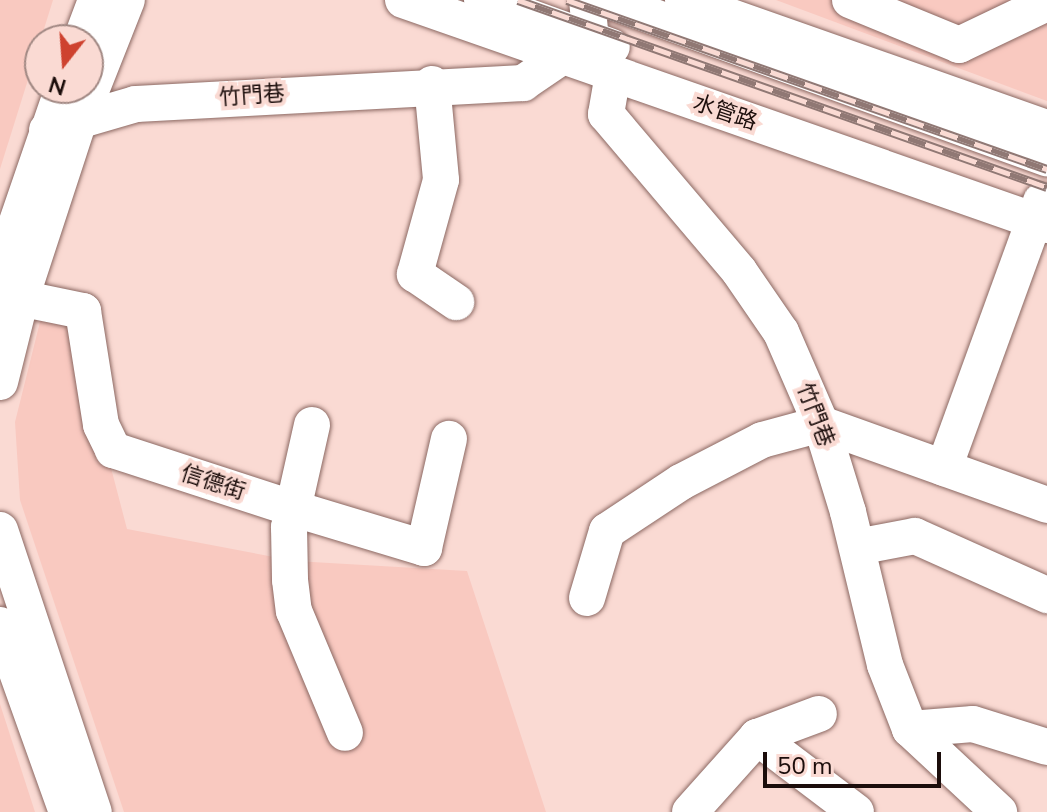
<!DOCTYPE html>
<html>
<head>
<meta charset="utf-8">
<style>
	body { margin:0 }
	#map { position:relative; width:1047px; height:812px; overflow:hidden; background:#fadad3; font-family:"Nunito Sans","Noto Sans TC",sans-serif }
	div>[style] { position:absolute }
	.built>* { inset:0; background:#f9c9c0 }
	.roads { filter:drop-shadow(0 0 2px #8b6862) drop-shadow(0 0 2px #8b6862) }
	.minor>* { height:36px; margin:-18px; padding:0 18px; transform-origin:18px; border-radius:18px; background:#fff }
	.rail>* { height:9px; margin-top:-4.5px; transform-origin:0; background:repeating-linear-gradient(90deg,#fadad3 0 18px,#907874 0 36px); box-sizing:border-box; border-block:2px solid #907874 }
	span { translate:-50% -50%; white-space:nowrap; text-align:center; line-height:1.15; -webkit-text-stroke:8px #fadad3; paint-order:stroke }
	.street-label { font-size:22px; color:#1b0d0b }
	.north { position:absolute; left:24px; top:24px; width:80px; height:80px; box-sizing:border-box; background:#fadad3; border:2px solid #a18883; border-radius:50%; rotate:197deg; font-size:22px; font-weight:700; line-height:32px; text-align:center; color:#1b0d0b }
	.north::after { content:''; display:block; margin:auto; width:28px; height:36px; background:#ce422f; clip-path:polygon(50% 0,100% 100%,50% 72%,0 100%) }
	.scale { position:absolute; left:763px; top:752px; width:178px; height:36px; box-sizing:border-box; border:4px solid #1b0d0b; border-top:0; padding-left:10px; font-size:24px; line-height:28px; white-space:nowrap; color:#1b0d0b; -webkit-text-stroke:6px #fadad3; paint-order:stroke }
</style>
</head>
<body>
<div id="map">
	<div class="built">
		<div style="clip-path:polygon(0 0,53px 0,0 169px)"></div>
		<div style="clip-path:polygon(776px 0,1047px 0,1047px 101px)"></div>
		<div style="clip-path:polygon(46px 298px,72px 319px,127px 529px,295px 561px,467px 571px,546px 812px,124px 812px,20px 500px,15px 422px)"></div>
		<div style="clip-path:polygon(0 704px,35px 812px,0 812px)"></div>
	</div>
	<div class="roads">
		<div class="minor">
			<div style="left:403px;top:0;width:682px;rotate:19.26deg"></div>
			<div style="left:482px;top:0;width:138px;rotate:19.9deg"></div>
			<div style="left:587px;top:0;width:40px;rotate:84.3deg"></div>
			<div style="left:591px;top:40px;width:40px;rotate:57.1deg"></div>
			<div style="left:613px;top:74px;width:41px;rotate:99.9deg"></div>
			<div style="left:606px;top:114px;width:206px;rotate:49.7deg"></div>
			<div style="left:739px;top:271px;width:74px;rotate:55.5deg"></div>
			<div style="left:781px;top:332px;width:100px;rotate:66.5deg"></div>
			<div style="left:821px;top:424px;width:92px;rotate:72.9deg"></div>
			<div style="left:848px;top:512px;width:157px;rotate:76.4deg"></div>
			<div style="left:885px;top:665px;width:69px;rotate:68.7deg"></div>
			<div style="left:910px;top:729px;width:122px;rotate:43deg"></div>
			<div style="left:607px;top:0;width:468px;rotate:19.8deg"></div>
			<div style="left:683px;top:0;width:386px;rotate:19.4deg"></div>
			<div style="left:850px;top:0;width:118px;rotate:22.4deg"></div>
			<div style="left:959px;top:45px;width:98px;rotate:-25.5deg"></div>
			<div style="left:81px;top:40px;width:43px;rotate:-69.4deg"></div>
			<div style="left:432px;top:84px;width:96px;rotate:84.6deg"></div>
			<div style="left:441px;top:180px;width:98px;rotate:105.5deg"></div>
			<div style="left:415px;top:274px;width:50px;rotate:34.3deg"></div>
			<div style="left:47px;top:130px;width:93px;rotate:-16.3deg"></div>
			<div style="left:136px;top:104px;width:388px;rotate:-3.1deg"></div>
			<div style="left:523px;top:83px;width:64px;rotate:-34.2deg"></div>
			<div style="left:0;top:271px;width:194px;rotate:-71deg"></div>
			<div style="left:0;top:294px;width:85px;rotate:11.6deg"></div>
			<div style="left:83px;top:311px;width:115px;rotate:81deg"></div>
			<div style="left:101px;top:425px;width:28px;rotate:64deg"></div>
			<div style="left:113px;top:450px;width:191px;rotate:18deg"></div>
			<div style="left:295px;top:509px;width:135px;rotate:16.8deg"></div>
			<div style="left:424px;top:548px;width:112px;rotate:-77.1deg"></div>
			<div style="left:0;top:382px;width:87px;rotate:-76deg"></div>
			<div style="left:21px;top:298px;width:186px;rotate:-71.9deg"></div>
			<div style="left:79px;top:121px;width:130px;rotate:-68.4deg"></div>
			<div style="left:312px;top:425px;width:105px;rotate:102.7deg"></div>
			<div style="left:289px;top:527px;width:53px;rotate:88.9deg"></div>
			<div style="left:290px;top:580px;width:31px;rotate:83deg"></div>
			<div style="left:294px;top:611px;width:132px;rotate:67.3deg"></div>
			<div style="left:944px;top:468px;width:284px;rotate:-70deg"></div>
			<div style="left:0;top:530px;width:297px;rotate:71.6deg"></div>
			<div style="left:857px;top:547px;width:59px;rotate:-10.7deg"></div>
			<div style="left:915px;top:536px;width:145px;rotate:24.1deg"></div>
			<div style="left:587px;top:598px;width:70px;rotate:-73.4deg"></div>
			<div style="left:607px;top:531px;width:89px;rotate:-33.5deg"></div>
			<div style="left:681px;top:482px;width:91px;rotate:-27.4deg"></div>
			<div style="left:762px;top:440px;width:61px;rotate:-15.2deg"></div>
			<div style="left:821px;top:424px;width:240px;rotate:19.7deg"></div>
			<div style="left:0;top:625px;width:199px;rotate:70.3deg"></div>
			<div style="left:910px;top:729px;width:63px;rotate:-4.5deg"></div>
			<div style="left:973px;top:724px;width:77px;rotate:17.3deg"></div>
			<div style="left:757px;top:737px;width:124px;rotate:37.1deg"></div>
			<div style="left:690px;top:812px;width:101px;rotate:-48.2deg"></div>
			<div style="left:757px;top:737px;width:66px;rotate:-20.4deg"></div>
		</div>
	</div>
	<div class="rail">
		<div style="left:518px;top:0;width:561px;rotate:19.47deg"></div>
		<div style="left:567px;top:0;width:509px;rotate:19.4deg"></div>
	</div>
	<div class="street-label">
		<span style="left:252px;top:96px;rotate:-4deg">竹門巷</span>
		<span style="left:725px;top:113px;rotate:19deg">水管路</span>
		<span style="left:815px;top:415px;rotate:69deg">竹門巷</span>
		<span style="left:213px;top:483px;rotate:18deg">信德街</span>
	</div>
	<div class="north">N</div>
	<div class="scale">50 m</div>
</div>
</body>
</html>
